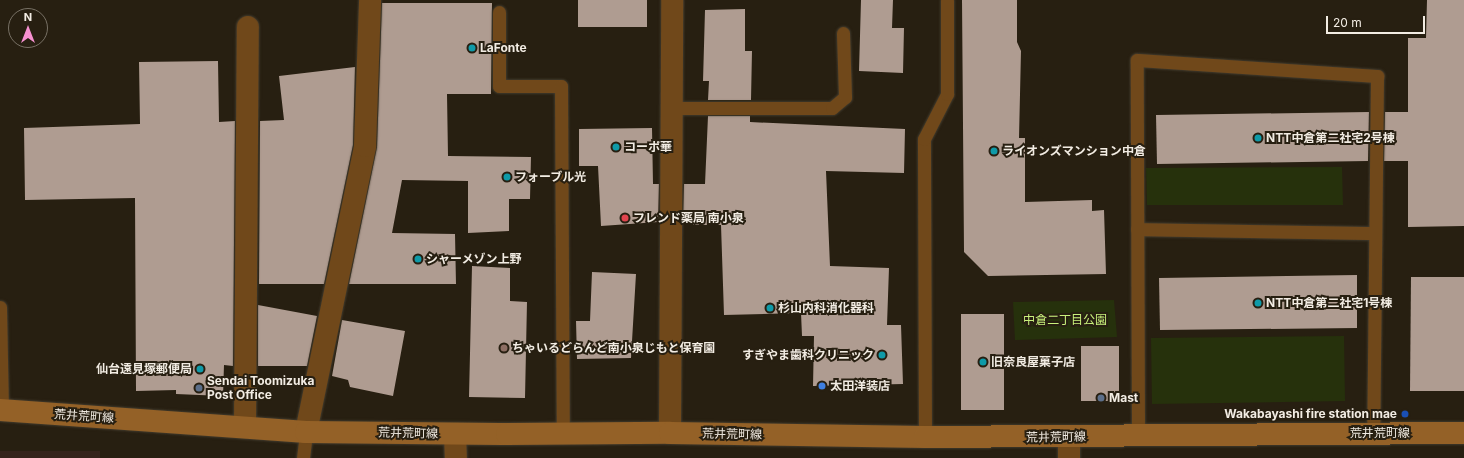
<!DOCTYPE html>
<html>
<head>
<meta charset="utf-8">
<style>
	body { margin:0 }
	#map { position:relative; width:1464px; height:458px; overflow:hidden; background:#271f11; font-family:Inter,"Noto Sans JP",sans-serif }
	div>[style] { position:absolute }
	.commercial>* { inset:0; background:#34231b }
	.green>* { inset:0; background:#26310c }
	.building>* { inset:0; background:#af9c91 }
	.roads { filter:drop-shadow(0 0 1px #433c2e) drop-shadow(0 0 1px #433c2e) }
	.service>* { height:13px; margin:-6.5px; padding:0 6.5px; transform-origin:6.5px; border-radius:6.5px; background:#70481a }
	.minor>* { height:22px; margin:-11px; padding:0 11px; transform-origin:11px; border-radius:11px; background:#70481a }
	.tertiary>* { height:22px; margin:-11px; padding:0 11px; transform-origin:11px; border-radius:11px; background:#70481a }
	.secondary>* { height:22px; margin:-11px; padding:0 11px; transform-origin:11px; border-radius:11px; background:#946127 }
	.dots>* { width:11px; height:11px; translate:-50% -50%; box-sizing:border-box; border:2px solid #271f11; border-radius:50% }
	span { translate:-50% -50%; white-space:nowrap; text-align:center; line-height:1.15; -webkit-text-stroke:4px #271f11; paint-order:stroke }
	.poi-label { font-size:12px; color:#f2ece3; font-weight:700 }
	.left { translate:0 -50%; text-align:left }
	.right { translate:-100% -50%; text-align:right }
	.park-label { font-size:12px; color:#c9f17c }
	.street-label { font-size:12px; color:#f2ece3 }
	.north { position:absolute; left:8px; top:8px; width:40px; height:40px; box-sizing:border-box; background:#271f11; border:1px solid #787165; border-radius:50%; rotate:0deg; font-size:11px; font-weight:700; line-height:16px; text-align:center; color:#f2ece3 }
	.north::after { content:''; display:block; margin:auto; width:14px; height:18px; background:#f690d0; clip-path:polygon(50% 0,100% 100%,50% 72%,0 100%) }
	.scale { position:absolute; left:1326px; top:16px; width:99px; height:18px; box-sizing:border-box; border:2px solid #f2ece3; border-top:0; padding-left:5px; font-size:12px; line-height:14px; white-space:nowrap; color:#f2ece3; -webkit-text-stroke:3px #271f11; paint-order:stroke }
</style>
</head>
<body>
<div id="map">
	<div class="commercial">
		<div style="clip-path:polygon(0 451px,100px 451px,100px 458px,0 458px)"></div>
	</div>
	<div class="green">
		<div style="clip-path:polygon(1342px 167px,1343px 205px,1147px 205px,1146px 168px)"></div>
		<div style="clip-path:polygon(1114px 300px,1117px 337px,1015px 340px,1013px 302px)"></div>
		<div style="clip-path:polygon(1344px 336px,1345px 401px,1152px 404px,1151px 338px)"></div>
	</div>
	<div class="building">
		<div style="clip-path:polygon(578px 0,647px 0,647px 27px,578px 27px)"></div>
		<div style="clip-path:polygon(861px 0,893px 0,892px 28px,904px 28px,903px 73px,859px 71px)"></div>
		<div style="clip-path:polygon(962px 0,1017px 0,1017px 42px,1021px 51px,1019px 138px,1025px 138px,1025px 202px,1092px 200px,1092px 211px,1104px 210px,1106px 274px,988px 276px,964px 252px)"></div>
		<div style="clip-path:polygon(1427px 0,1464px 0,1464px 226px,1408px 227px,1408px 161px,1384px 161px,1385px 112px,1408px 112px,1408px 38px,1426px 38px)"></div>
		<div style="clip-path:polygon(382px 3px,492px 3px,491px 94px,447px 94px,448px 156px,531px 157px,530px 199px,509px 199px,509px 231px,468px 233px,468px 181px,402px 180px,392px 233px,455px 234px,456px 284px,349px 284px,377px 147px)"></div>
		<div style="clip-path:polygon(745px 9px,745px 51px,752px 51px,751px 100px,708px 100px,709px 81px,703px 81px,705px 10px)"></div>
		<div style="clip-path:polygon(218px 61px,219px 122px,235px 121px,233px 366px,224px 365px,223px 396px,176px 394px,176px 390px,136px 391px,135px 198px,25px 200px,24px 128px,140px 124px,139px 62px)"></div>
		<div style="clip-path:polygon(355px 67px,353px 145px,324px 284px,259px 284px,260px 121px,284px 120px,279px 76px)"></div>
		<div style="clip-path:polygon(1369px 112px,1368px 161px,1157px 164px,1156px 115px)"></div>
		<div style="clip-path:polygon(708px 116px,750px 116px,750px 122px,905px 129px,904px 173px,826px 171px,830px 266px,889px 268px,887px 325px,901px 325px,903px 384px,813px 386px,814px 336px,802px 336px,801px 313px,724px 315px,721px 225px,693px 225px,693px 220px,683px 221px,684px 184px,705px 184px)"></div>
		<div style="clip-path:polygon(652px 128px,653px 184px,659px 184px,658px 222px,601px 226px,598px 166px,579px 166px,579px 129px)"></div>
		<div style="clip-path:polygon(472px 266px,510px 268px,510px 301px,527px 302px,525px 398px,469px 397px)"></div>
		<div style="clip-path:polygon(592px 272px,636px 274px,631px 358px,577px 359px,576px 321px,590px 321px)"></div>
		<div style="clip-path:polygon(1357px 275px,1357px 328px,1160px 330px,1159px 278px)"></div>
		<div style="clip-path:polygon(1411px 277px,1464px 277px,1464px 391px,1410px 391px)"></div>
		<div style="clip-path:polygon(258px 305px,317px 316px,307px 366px,258px 366px)"></div>
		<div style="clip-path:polygon(961px 314px,1004px 314px,1004px 410px,961px 410px)"></div>
		<div style="clip-path:polygon(342px 320px,405px 331px,393px 396px,350px 387px,348px 380px,332px 376px)"></div>
		<div style="clip-path:polygon(1081px 346px,1119px 346px,1119px 401px,1081px 401px)"></div>
	</div>
	<div class="roads">
		<div class="service">
			<div style="left:499px;top:12px;width:74px;rotate:90deg"></div>
			<div style="left:499px;top:86px;width:62px"></div>
			<div style="left:561px;top:86px;width:348px;rotate:89.7deg"></div>
			<div style="left:672px;top:108px;width:160px"></div>
			<div style="left:832px;top:108px;width:17px;rotate:-40deg"></div>
			<div style="left:845px;top:97px;width:64px;rotate:-91.8deg"></div>
			<div style="left:1137px;top:229px;width:238px;rotate:1deg"></div>
			<div style="left:0;top:307px;width:103px;rotate:88.9deg"></div>
			<div style="left:1138px;top:435px;width:375px;rotate:-90.2deg"></div>
			<div style="left:1137px;top:60px;width:241px;rotate:3.8deg"></div>
			<div style="left:1377px;top:76px;width:357px;rotate:90.6deg"></div>
			<div style="left:925px;top:437px;width:298px;rotate:-90.2deg"></div>
			<div style="left:924px;top:139px;width:51px;rotate:-62.9deg"></div>
			<div style="left:947px;top:94px;width:94px;rotate:-90deg"></div>
			<div style="left:303px;top:458px;width:26px;rotate:-83deg"></div>
		</div>
		<div class="minor">
			<div style="left:245px;top:427px;width:400px;rotate:-89.6deg"></div>
			<div style="left:306px;top:432px;width:292px;rotate:-78.3deg"></div>
			<div style="left:365px;top:146px;width:146px;rotate:-88deg"></div>
			<div style="left:670px;top:433px;width:433px;rotate:-89.7deg"></div>
			<div style="left:455px;top:434px;width:24px;rotate:88deg"></div>
		</div>
		<div class="tertiary">
			<div style="left:1069px;top:458px;width:21px;rotate:-90deg"></div>
		</div>
		<div class="secondary">
			<div style="left:0;top:410px;width:307px;rotate:4.1deg"></div>
			<div style="left:306px;top:432px;width:201px;rotate:0.6deg"></div>
			<div style="left:507px;top:434px;width:163px;rotate:-0.4deg"></div>
			<div style="left:670px;top:433px;width:255px;rotate:0.9deg"></div>
			<div style="left:925px;top:437px;width:539px;rotate:-0.43deg"></div>
		</div>
	</div>
	<div class="dots">
		<div style="left:472px;top:48px;background:#0f9aa8"></div>
		<div style="left:1258px;top:138px;background:#0f9aa8"></div>
		<div style="left:616px;top:147px;background:#0f9aa8"></div>
		<div style="left:994px;top:151px;background:#0f9aa8"></div>
		<div style="left:507px;top:177px;background:#0f9aa8"></div>
		<div style="left:625px;top:218px;background:#e0444e"></div>
		<div style="left:418px;top:259px;background:#0f9aa8"></div>
		<div style="left:1258px;top:303px;background:#0f9aa8"></div>
		<div style="left:770px;top:308px;background:#0f9aa8"></div>
		<div style="left:504px;top:348px;background:#8d6e63"></div>
		<div style="left:882px;top:355px;background:#0f9aa8"></div>
		<div style="left:983px;top:362px;background:#0f9aa8"></div>
		<div style="left:200px;top:369px;background:#0f9aa8"></div>
		<div style="left:822px;top:386px;background:#3f7fe0"></div>
		<div style="left:199px;top:388px;background:#5c6f8a"></div>
		<div style="left:1101px;top:398px;background:#5c6f8a"></div>
		<div style="left:1405px;top:414px;background:#1a4fb4"></div>
	</div>
	<div class="poi-label">
		<span class="left" style="left:480px;top:48px">LaFonte</span>
		<span class="left" style="left:1266px;top:138px">NTT中倉第二社宅2号棟</span>
		<span class="left" style="left:624px;top:147px">コーポ華</span>
		<span class="left" style="left:1002px;top:151px">ライオンズマンション中倉</span>
		<span class="left" style="left:515px;top:177px">フォーブル光</span>
		<span class="left" style="left:633px;top:218px">フレンド薬局 南小泉</span>
		<span class="left" style="left:426px;top:259px">シャーメゾン上野</span>
		<span class="left" style="left:1266px;top:303px">NTT中倉第二社宅1号棟</span>
		<span class="left" style="left:778px;top:308px">杉山内科消化器科</span>
		<span class="left" style="left:512px;top:348px">ちゃいるどらんど南小泉じもと保育園</span>
		<span class="right" style="left:874px;top:355px">すぎやま歯科クリニック</span>
		<span class="left" style="left:991px;top:362px">旧奈良屋菓子店</span>
		<span class="right" style="left:192px;top:369px">仙台遠見塚郵便局</span>
		<span class="left" style="left:207px;top:388px">Sendai Toomizuka<br>Post Office</span>
		<span class="left" style="left:830px;top:386px">太田洋装店</span>
		<span class="left" style="left:1109px;top:398px">Mast</span>
		<span class="right" style="left:1397px;top:414px">Wakabayashi fire station mae</span>
	</div>
	<div class="park-label">
		<span style="left:1065px;top:320px">中倉二丁目公園</span>
	</div>
	<div class="street-label">
		<span style="left:84px;top:416px;rotate:4deg">荒井荒町線</span>
		<span style="left:408px;top:433px;rotate:1deg">荒井荒町線</span>
		<span style="left:1380px;top:433px">荒井荒町線</span>
		<span style="left:732px;top:434px;rotate:1deg">荒井荒町線</span>
		<span style="left:1056px;top:437px;rotate:-1deg">荒井荒町線</span>
	</div>
	<div class="north">N</div>
	<div class="scale">20 m</div>
</div>
</body>
</html>
